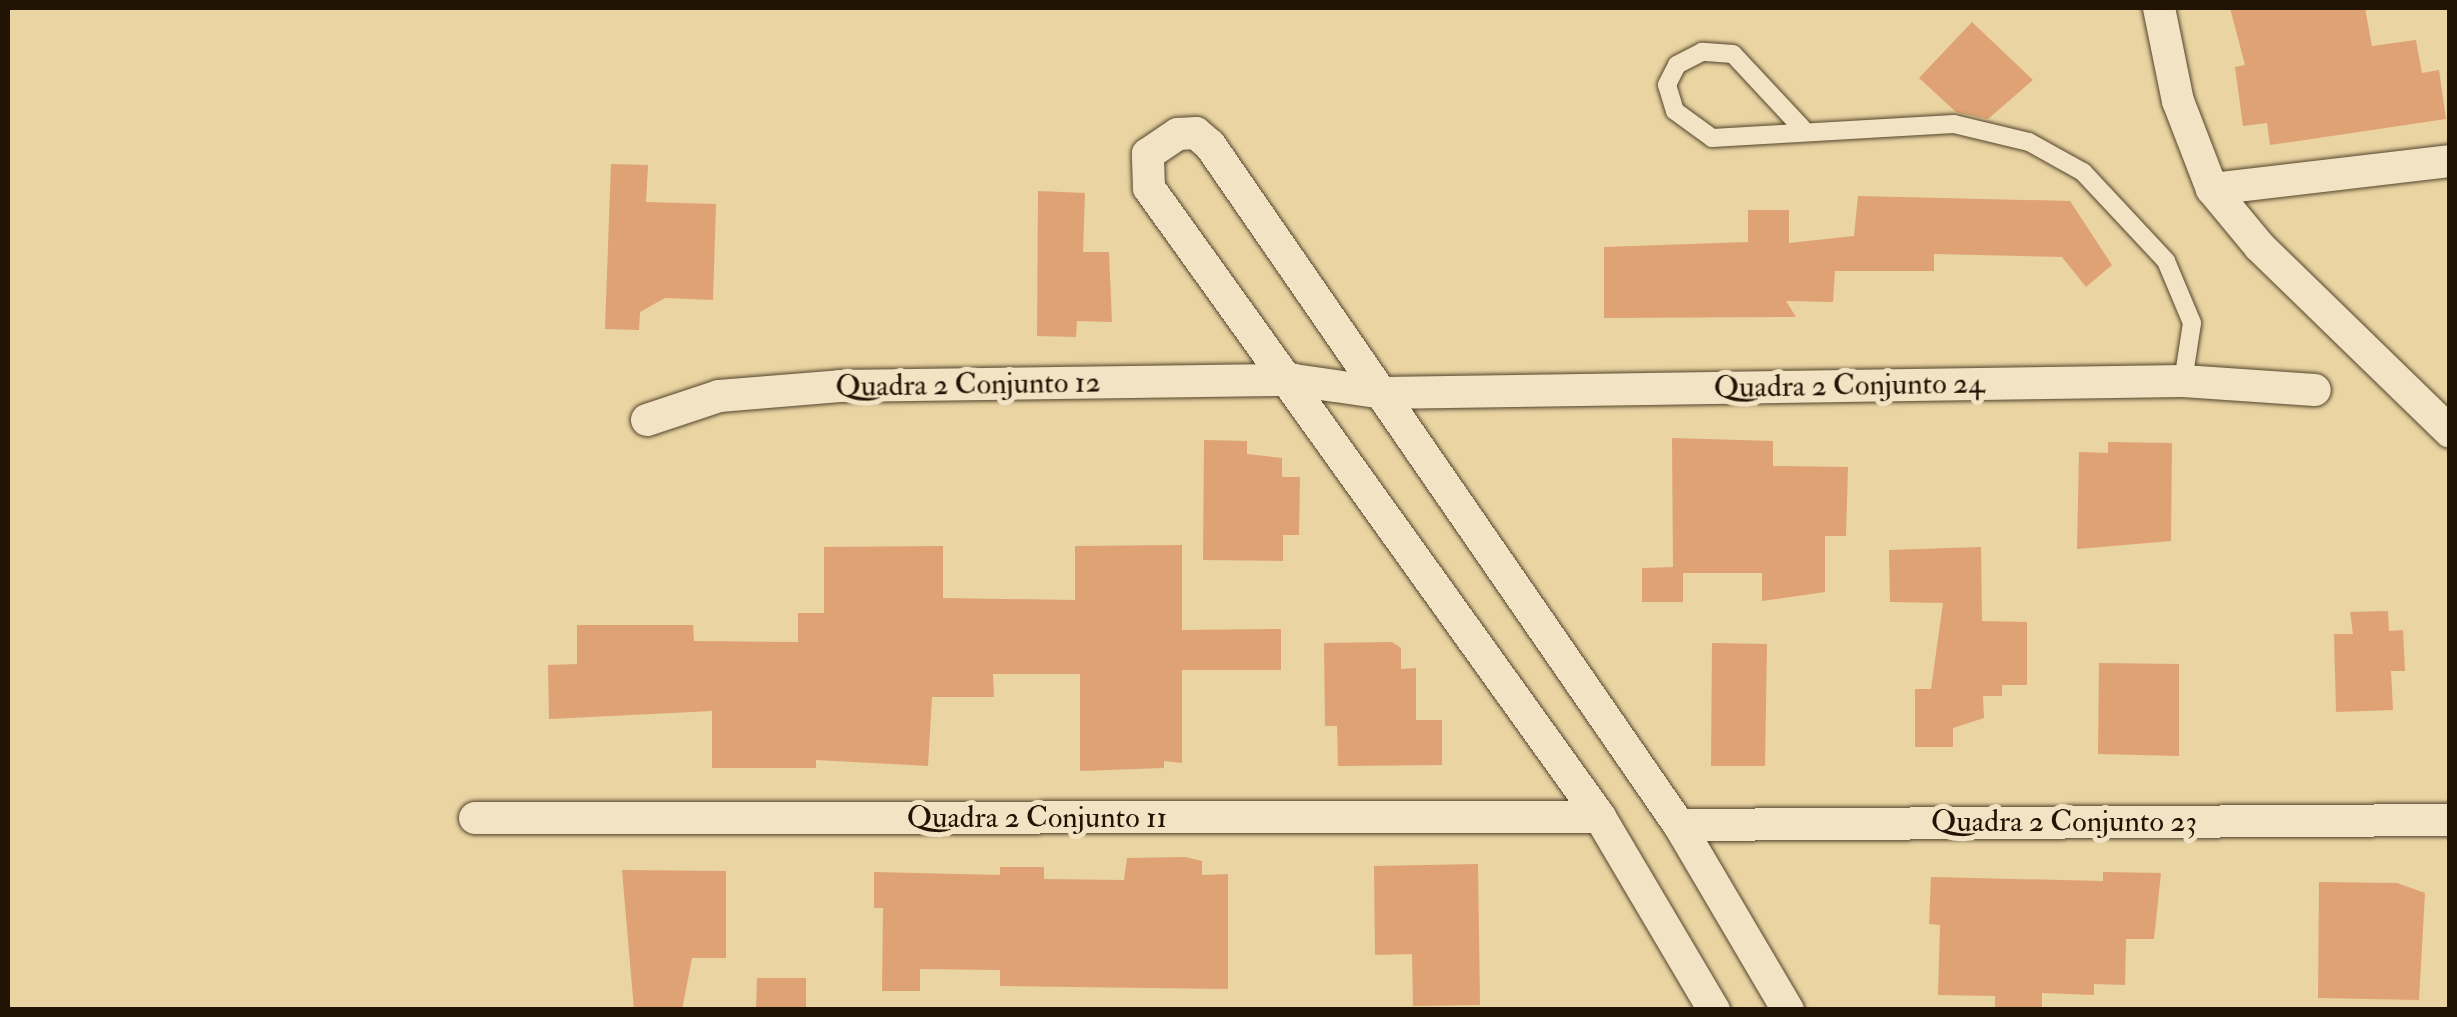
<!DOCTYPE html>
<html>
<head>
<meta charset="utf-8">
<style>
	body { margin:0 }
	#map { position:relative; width:2457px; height:1017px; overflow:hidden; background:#e9d4a2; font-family:"IM FELL Double Pica",serif }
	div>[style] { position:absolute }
	.building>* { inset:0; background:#dfa274 }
	.roads { filter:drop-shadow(0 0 2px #54442c) drop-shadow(0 0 2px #54442c) }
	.service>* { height:18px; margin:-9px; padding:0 9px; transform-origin:9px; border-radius:9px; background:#f1e3c3 }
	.minor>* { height:32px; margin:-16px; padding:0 16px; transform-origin:16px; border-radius:16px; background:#f1e3c3 }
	span { translate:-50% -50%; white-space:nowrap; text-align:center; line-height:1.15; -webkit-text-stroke:10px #f1e3c3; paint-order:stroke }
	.street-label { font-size:30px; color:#221404 }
	.frame { position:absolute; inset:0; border:10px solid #221404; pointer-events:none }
</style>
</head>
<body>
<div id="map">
	<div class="building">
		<div style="clip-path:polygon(2230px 8px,2365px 8px,2372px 46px,2416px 40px,2422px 73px,2439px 70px,2446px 119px,2270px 145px,2267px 123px,2243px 126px,2235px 67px,2245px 65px)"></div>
		<div style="clip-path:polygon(1972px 22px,2033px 80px,1988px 119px,1956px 112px,1919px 78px)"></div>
		<div style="clip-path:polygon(611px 164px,648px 165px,646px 202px,716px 204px,713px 300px,665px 298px,640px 312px,639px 330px,605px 329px)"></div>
		<div style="clip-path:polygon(1038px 191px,1085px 193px,1083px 252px,1109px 252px,1112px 322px,1077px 321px,1076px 337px,1037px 336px)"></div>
		<div style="clip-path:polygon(1858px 196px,2070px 201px,2112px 265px,2086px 287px,2062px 257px,1934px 254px,1934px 271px,1835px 271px,1833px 302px,1786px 301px,1796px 317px,1604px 318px,1604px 247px,1748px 242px,1748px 210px,1789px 210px,1789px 243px,1854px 236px)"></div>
		<div style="clip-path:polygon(1672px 438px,1773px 441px,1773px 466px,1848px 467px,1846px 536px,1825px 536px,1825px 592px,1762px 601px,1762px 573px,1683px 573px,1683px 602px,1642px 602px,1642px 568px,1673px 567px)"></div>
		<div style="clip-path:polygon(1204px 440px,1247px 441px,1247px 454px,1282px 458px,1282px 477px,1300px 477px,1299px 535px,1283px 535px,1283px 561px,1203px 560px)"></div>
		<div style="clip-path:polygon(2108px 442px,2172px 443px,2171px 541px,2077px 549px,2079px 452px,2108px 453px)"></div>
		<div style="clip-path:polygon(1182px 545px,1182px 630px,1281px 629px,1281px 670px,1182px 670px,1182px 763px,1164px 761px,1164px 768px,1080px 771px,1080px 674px,993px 674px,994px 697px,932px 697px,928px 766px,816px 760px,816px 768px,712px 768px,712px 711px,549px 719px,548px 665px,577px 664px,577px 625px,693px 625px,694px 641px,798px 642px,798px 613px,824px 613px,824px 547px,943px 546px,943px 598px,1075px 600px,1075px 546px)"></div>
		<div style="clip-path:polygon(1981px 547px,1982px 621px,2027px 622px,2027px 685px,2002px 685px,2002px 696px,1983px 696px,1984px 718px,1953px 728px,1953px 747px,1915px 747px,1915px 689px,1931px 689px,1943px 603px,1890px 602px,1889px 550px)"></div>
		<div style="clip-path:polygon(2388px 611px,2389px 631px,2403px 630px,2405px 671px,2391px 671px,2393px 710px,2336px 712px,2334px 634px,2353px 634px,2350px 612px)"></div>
		<div style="clip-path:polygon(1392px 642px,1401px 648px,1401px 669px,1416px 668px,1416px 720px,1442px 720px,1442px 765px,1338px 766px,1337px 726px,1325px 726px,1324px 643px)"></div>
		<div style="clip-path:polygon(1712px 643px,1767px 644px,1765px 766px,1711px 766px)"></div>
		<div style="clip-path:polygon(2099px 663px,2179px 664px,2179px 756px,2098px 754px)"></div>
		<div style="clip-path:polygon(1185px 857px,1202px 861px,1202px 875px,1228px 874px,1228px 989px,1000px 986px,1000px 970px,920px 969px,920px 991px,882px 991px,883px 908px,874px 908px,874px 872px,1000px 875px,1000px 867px,1044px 867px,1044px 879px,1124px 880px,1127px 858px)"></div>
		<div style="clip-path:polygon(1478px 864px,1480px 1005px,1413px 1006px,1412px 954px,1375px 955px,1374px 866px)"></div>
		<div style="clip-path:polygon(622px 870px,726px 871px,726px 958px,692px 958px,682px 1010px,634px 1010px)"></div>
		<div style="clip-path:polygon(2103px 872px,2161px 873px,2154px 939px,2126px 939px,2125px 985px,2094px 984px,2094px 995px,2042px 993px,2042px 1010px,1995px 1010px,1995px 996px,1938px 995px,1940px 925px,1929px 924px,1931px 877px,2103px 881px)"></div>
		<div style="clip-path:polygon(2319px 882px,2397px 883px,2425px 893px,2419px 1000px,2318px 998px)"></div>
		<div style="clip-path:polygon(757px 978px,806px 978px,806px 1010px,756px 1010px)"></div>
	</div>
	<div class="roads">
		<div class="service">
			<div style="left:1802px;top:128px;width:101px;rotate:-133deg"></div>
			<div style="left:1733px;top:54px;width:31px;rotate:-176deg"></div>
			<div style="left:1702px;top:52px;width:28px;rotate:153deg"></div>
			<div style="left:1677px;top:65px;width:22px;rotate:117deg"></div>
			<div style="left:1667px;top:85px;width:27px;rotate:73deg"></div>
			<div style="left:1675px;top:111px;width:46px;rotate:36.1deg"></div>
			<div style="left:1712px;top:138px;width:242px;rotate:-3.3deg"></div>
			<div style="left:1954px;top:124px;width:77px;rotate:13.5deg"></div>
			<div style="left:2029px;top:142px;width:62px;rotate:29.1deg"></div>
			<div style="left:2083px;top:172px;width:122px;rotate:47deg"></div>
			<div style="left:2166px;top:261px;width:67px;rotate:67.2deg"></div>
			<div style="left:2192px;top:323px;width:59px;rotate:98.8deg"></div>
		</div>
		<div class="minor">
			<div style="left:2159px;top:8px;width:95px;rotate:78.5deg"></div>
			<div style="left:2178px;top:101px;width:94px;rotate:68.9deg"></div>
			<div style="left:2212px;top:189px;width:75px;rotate:50.4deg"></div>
			<div style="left:2260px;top:247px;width:265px;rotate:44.2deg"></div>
			<div style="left:2212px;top:189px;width:240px;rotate:-6.7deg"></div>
			<div style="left:647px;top:420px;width:76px;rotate:-18.4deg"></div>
			<div style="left:719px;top:396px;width:121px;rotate:-4.7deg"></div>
			<div style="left:840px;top:386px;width:454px;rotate:-0.8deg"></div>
			<div style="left:1294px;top:380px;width:90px;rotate:8.3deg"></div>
			<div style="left:1383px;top:393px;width:800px;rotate:-0.86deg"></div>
			<div style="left:2183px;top:381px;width:132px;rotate:3.9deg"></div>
			<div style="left:475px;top:818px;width:1125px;rotate:-0.05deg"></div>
			<div style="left:1679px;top:825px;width:771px;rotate:-0.37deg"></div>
			<div style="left:1714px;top:1010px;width:224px;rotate:-120.6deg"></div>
			<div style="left:1600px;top:817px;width:774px;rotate:-125.64deg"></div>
			<div style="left:1149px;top:188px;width:34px;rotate:-92deg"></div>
			<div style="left:1148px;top:154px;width:36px;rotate:-34deg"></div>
			<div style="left:1178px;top:134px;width:18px;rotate:-3deg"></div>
			<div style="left:1196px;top:133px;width:18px;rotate:41deg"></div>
			<div style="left:1210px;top:145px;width:826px;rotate:55.41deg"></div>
			<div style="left:1679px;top:825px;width:215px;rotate:59.5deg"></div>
		</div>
	</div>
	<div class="street-label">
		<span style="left:968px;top:385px;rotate:-1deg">Quadra 2 Conjunto 12</span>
		<span style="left:1849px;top:386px;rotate:-1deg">Quadra 2 Conjunto 24</span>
		<span style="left:1037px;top:818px">Quadra 2 Conjunto 11</span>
		<span style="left:2064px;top:822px">Quadra 2 Conjunto 23</span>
	</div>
	<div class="frame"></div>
</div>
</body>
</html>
